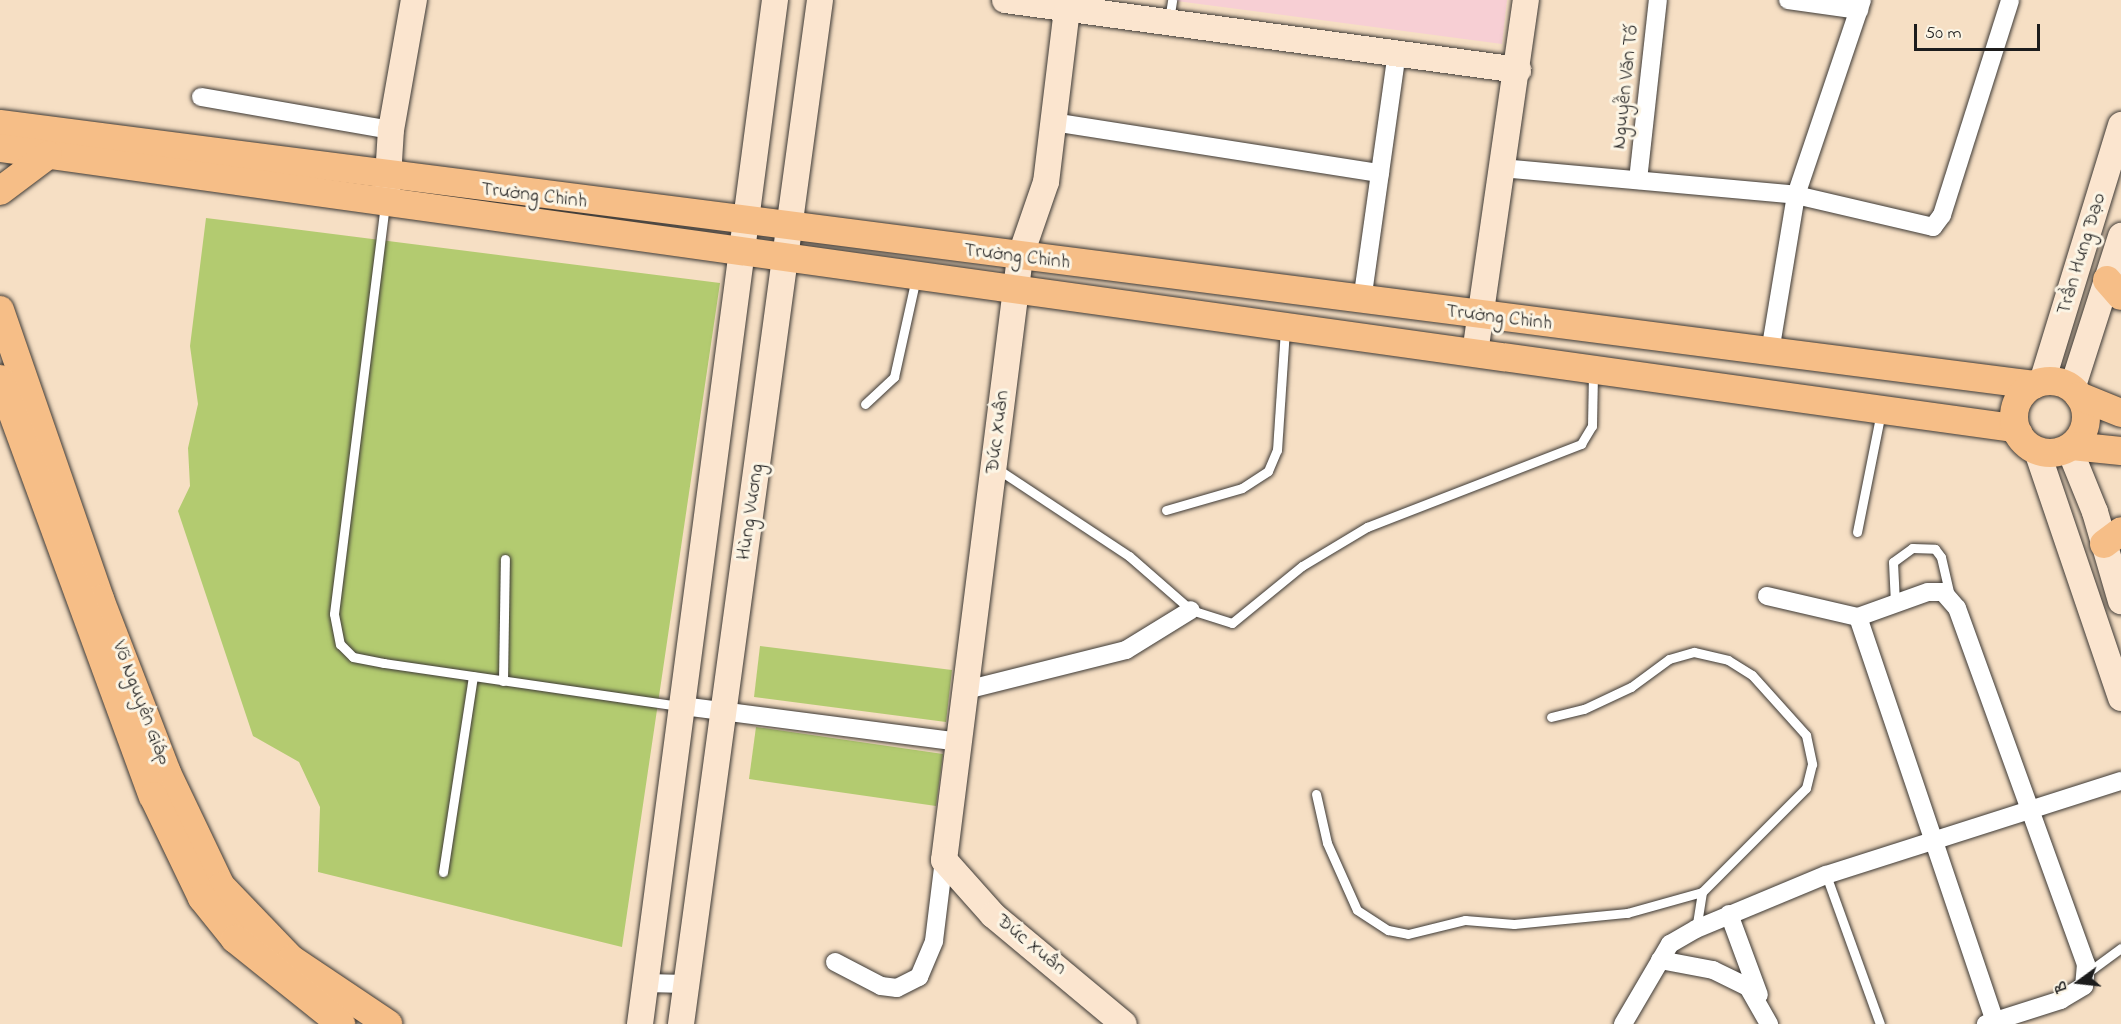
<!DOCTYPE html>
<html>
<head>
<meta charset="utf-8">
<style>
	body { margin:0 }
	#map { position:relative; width:2121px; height:1024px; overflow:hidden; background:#f6dfc4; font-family:"Indie Flower",sans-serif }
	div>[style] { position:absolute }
	.built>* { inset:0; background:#f7cfd4 }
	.green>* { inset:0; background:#b3cb70 }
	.roads { filter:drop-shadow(0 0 2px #3d3935) drop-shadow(0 0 2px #3d3935) }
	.lane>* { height:9px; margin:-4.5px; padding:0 4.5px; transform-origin:4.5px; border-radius:4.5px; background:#fff }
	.street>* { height:18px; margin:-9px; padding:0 9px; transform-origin:9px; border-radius:9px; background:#fff }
	.secondary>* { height:26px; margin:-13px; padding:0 13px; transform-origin:13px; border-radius:13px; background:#fbe5cf }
	.primary>* { height:28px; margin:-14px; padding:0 14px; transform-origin:14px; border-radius:14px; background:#f6be87 }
	.primary>.ring { margin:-14px; padding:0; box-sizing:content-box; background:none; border:28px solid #f6be87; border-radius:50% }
	span { translate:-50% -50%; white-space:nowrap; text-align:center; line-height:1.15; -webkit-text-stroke:6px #fcf5e5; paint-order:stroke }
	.street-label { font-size:20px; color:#1c1c1c }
	.north { position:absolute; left:2049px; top:952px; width:60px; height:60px; -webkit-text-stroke:4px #fcf5e5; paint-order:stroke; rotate:255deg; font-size:16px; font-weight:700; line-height:24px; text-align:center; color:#1c1c1c }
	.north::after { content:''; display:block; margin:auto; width:21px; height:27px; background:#1c1c1c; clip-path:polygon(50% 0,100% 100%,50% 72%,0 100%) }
	.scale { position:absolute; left:1914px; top:24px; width:126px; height:27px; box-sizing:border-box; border:3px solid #1c1c1c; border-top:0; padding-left:8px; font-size:18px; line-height:21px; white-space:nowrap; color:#1c1c1c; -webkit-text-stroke:4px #fcf5e5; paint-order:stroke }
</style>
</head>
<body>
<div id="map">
	<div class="built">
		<div style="clip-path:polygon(1169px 0,1507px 0,1502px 44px)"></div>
	</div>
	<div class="green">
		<div style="clip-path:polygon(206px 218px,720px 283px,622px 947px,318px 872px,320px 807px,299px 762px,253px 736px,178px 511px,190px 486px,188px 448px,198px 404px,190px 346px)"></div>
		<div style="clip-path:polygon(760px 646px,952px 670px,946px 722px,754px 697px)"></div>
		<div style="clip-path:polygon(756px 727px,943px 754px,936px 806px,749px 779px)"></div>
	</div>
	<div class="roads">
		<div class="lane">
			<div style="left:1169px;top:20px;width:20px;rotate:-81deg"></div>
			<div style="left:385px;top:204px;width:413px;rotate:97.1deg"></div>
			<div style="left:334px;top:614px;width:31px;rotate:79deg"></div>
			<div style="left:340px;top:644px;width:18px;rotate:45deg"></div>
			<div style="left:353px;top:657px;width:32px;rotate:11deg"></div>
			<div style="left:384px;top:663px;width:299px;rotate:8.3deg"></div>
			<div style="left:865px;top:404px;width:40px;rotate:-43deg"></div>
			<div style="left:894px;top:377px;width:101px;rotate:-77.5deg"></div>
			<div style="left:996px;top:468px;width:159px;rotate:33.5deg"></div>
			<div style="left:1129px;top:556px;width:82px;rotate:41.1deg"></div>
			<div style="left:1191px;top:610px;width:43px;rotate:17.6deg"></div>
			<div style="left:1232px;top:623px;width:90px;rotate:-39.2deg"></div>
			<div style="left:1302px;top:566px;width:76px;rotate:-31deg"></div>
			<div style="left:1367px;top:527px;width:230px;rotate:-21.2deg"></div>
			<div style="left:1581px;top:444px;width:21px;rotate:-59deg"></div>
			<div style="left:1592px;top:426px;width:54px;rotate:-88.9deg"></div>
			<div style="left:1166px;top:510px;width:79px;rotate:-16.1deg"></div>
			<div style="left:1242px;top:488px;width:31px;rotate:-33deg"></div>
			<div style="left:1268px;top:471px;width:23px;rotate:-67deg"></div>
			<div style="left:1277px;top:450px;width:121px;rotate:-86.2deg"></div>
			<div style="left:1857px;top:532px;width:122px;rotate:-78.7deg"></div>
			<div style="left:1895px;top:603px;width:41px;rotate:-92.8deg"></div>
			<div style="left:1893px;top:562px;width:24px;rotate:-36deg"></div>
			<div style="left:1912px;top:548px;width:23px;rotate:2deg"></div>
			<div style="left:1935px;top:549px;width:10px;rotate:53deg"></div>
			<div style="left:1941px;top:557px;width:40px;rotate:77deg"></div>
			<div style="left:503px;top:681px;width:122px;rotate:-89.1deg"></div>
			<div style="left:1551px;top:717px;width:34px;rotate:-14deg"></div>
			<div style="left:1584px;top:709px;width:52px;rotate:-25.1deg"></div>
			<div style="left:1631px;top:687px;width:47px;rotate:-36.4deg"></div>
			<div style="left:1669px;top:659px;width:26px;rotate:-16deg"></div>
			<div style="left:1694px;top:652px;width:35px;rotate:13deg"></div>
			<div style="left:1728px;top:660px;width:28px;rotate:32deg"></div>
			<div style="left:1752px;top:675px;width:81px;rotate:48deg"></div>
			<div style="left:1806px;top:735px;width:30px;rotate:78deg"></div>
			<div style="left:1812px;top:764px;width:25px;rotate:104deg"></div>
			<div style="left:1806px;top:788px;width:147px;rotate:135deg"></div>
			<div style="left:1702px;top:892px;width:37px;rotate:99deg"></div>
			<div style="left:1316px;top:794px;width:50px;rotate:77.3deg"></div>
			<div style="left:1327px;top:843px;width:73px;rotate:65.9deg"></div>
			<div style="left:1357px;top:910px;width:37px;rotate:33deg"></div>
			<div style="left:1388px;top:930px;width:20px;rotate:11deg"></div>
			<div style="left:1408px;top:934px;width:59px;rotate:-13.8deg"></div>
			<div style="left:1465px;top:920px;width:49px;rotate:4.7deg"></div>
			<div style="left:1514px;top:924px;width:114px;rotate:-5.6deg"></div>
			<div style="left:1627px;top:913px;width:78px;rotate:-15.6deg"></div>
			<div style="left:443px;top:872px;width:198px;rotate:-81.3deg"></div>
			<div style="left:1826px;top:875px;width:158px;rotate:70.1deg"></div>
			<div style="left:2087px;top:973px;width:42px;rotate:-36.3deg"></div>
		</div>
		<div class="street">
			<div style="left:1788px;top:0;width:72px;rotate:8deg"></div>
			<div style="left:201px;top:97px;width:193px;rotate:9.9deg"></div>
			<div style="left:1053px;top:122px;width:331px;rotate:8.9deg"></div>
			<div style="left:1502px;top:168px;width:295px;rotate:5.2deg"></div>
			<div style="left:1796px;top:195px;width:141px;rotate:13.1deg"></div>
			<div style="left:1933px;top:227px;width:15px;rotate:-53deg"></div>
			<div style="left:1942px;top:215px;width:225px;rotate:-72.4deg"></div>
			<div style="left:1638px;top:180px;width:181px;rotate:-83.7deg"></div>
			<div style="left:1362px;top:301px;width:250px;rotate:-82deg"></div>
			<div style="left:1770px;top:352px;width:159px;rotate:-80.6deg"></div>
			<div style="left:1796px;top:195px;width:206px;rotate:-71.3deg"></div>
			<div style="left:1767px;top:596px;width:93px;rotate:13deg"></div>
			<div style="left:1858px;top:617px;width:74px;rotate:-19.7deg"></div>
			<div style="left:1928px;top:592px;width:15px"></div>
			<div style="left:1943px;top:592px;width:21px;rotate:49deg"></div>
			<div style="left:1957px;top:608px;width:379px;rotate:70.1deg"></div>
			<div style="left:2086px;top:964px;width:22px;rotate:95deg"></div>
			<div style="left:2084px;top:986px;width:27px;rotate:149deg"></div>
			<div style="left:2061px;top:1000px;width:79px;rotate:162.3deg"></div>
			<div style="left:1858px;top:617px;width:427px;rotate:71.3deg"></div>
			<div style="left:966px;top:690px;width:165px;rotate:-14deg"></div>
			<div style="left:1126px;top:650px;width:76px;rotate:-31.6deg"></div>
			<div style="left:683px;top:706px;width:278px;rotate:7.4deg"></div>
			<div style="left:1729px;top:914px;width:86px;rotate:69.7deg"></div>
			<div style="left:1660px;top:960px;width:54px;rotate:10.7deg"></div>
			<div style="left:1713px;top:970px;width:39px;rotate:26deg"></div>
			<div style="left:1748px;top:987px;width:43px;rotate:60.4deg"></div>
			<div style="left:835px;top:962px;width:52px;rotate:27.6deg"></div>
			<div style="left:881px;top:986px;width:16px;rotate:7deg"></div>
			<div style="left:897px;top:988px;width:25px;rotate:-27deg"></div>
			<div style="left:919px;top:977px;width:39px;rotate:-67deg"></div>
			<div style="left:934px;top:941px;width:82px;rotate:-83deg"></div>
			<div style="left:646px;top:983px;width:41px;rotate:1.4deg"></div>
			<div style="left:1623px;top:1024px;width:93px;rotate:-59.6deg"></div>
			<div style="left:1670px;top:944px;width:30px;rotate:-30deg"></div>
			<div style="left:1696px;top:929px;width:141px;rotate:-22.6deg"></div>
			<div style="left:1826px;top:875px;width:310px;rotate:-17.7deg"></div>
		</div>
		<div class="secondary">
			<div style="left:1005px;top:0;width:518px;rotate:7.77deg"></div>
			<div style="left:1067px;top:9px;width:174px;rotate:96.9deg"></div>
			<div style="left:1046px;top:182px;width:79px;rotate:109.1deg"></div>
			<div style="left:1020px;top:257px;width:608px;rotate:97.18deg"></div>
			<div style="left:944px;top:860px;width:74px;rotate:48.3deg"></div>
			<div style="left:993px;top:915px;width:170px;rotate:39.8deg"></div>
			<div style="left:387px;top:193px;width:63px;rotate:-86.4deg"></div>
			<div style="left:391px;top:130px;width:132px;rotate:-80deg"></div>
			<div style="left:1475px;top:353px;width:357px;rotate:-81.8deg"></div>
			<div style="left:2042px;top:382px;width:269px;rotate:-72.9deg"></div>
			<div style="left:2072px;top:389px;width:161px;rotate:-72.2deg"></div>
			<div style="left:2069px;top:448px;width:69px;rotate:67.9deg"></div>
			<div style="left:2095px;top:512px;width:93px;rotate:73.7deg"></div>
			<div style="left:2037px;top:451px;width:261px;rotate:71.2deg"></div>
			<div style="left:640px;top:1024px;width:1033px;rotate:-82.49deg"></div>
			<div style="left:681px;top:1024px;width:1033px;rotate:-82.27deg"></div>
		</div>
		<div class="primary">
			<div style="left:0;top:124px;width:2051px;rotate:7.31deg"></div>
			<div style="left:0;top:148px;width:2032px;rotate:7.92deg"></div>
			<div style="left:2013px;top:428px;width:8px;rotate:45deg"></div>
			<div style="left:0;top:191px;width:60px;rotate:-36.9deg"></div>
			<div style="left:2107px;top:280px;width:21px;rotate:49deg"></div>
			<div style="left:0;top:310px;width:306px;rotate:70.9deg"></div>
			<div style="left:100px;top:599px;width:186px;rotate:68.9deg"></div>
			<div style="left:167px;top:773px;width:125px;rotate:64.5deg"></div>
			<div style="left:221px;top:886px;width:101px;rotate:46.2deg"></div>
			<div style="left:291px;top:959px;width:117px;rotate:33.8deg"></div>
			<div style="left:0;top:379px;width:444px;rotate:69.9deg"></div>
			<div style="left:153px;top:796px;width:113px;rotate:64.3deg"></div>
			<div style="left:202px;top:898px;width:53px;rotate:51.2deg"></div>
			<div style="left:235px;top:939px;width:136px;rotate:38.7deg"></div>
			<div class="ring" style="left:2014px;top:381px;width:44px;height:44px"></div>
			<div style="left:2079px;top:396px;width:45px;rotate:22deg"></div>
			<div style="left:2072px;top:446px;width:49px;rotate:5.8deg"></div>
			<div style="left:2104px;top:544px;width:21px;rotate:-37deg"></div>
		</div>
	</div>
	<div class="street-label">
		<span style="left:1626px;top:87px;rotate:-84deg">Nguyễn Văn Tố</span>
		<span style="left:534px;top:196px;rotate:7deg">Trường Chinh</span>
		<span style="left:2082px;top:254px;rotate:-73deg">Trần Hưng Đạo</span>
		<span style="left:1017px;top:257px;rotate:7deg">Trường Chinh</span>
		<span style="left:1499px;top:318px;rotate:7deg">Trường Chinh</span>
		<span style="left:998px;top:432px;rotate:-83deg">Đức Xuân</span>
		<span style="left:751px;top:512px;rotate:-82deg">Hùng Vương</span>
		<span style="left:141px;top:703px;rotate:69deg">Võ Nguyên Giáp</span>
		<span style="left:1031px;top:945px;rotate:39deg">Đức Xuân</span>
	</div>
	<div class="north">B</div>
	<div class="scale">50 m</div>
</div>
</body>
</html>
